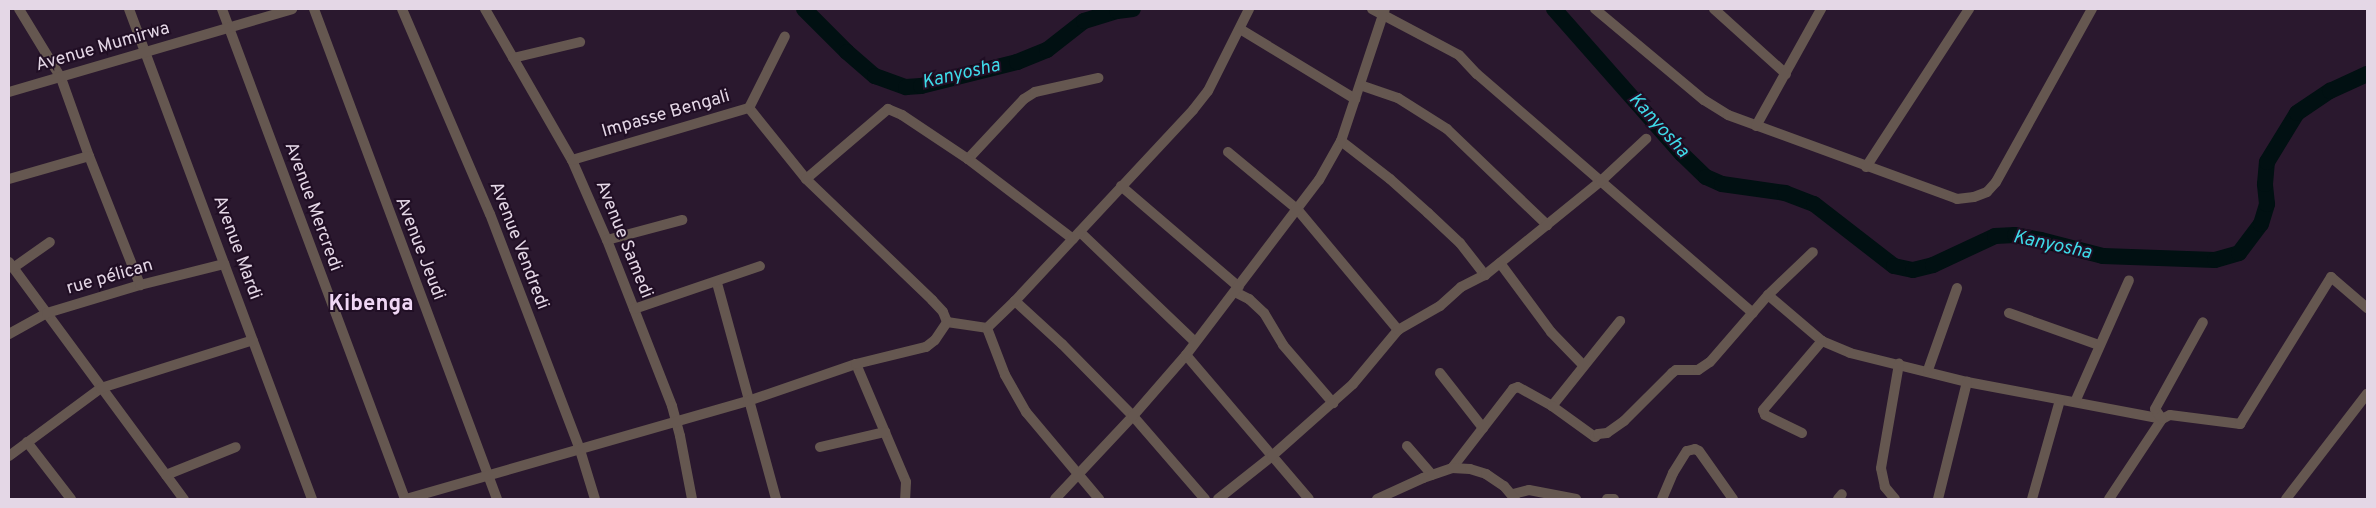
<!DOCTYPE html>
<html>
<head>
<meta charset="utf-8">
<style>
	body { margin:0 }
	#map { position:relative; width:2376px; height:508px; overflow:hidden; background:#2a182e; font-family:Overpass,sans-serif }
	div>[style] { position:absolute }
	.river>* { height:16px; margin:-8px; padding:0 8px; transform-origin:8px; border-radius:8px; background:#011012 }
	.street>* { height:10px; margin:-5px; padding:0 5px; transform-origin:5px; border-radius:5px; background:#655750 }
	span { translate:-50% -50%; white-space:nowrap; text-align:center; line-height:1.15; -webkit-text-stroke:4px #200e24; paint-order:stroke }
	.street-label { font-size:18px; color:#e4d7e6 }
	.water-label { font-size:19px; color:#3edae8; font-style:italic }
	.district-label { font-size:22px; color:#f0d7f5; font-weight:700 }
	.frame { position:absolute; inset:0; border:10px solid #e4d7e6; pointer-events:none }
</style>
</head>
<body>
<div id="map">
	<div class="river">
		<div style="left:804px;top:9px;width:61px;rotate:45deg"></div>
		<div style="left:847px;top:52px;width:37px;rotate:41deg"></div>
		<div style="left:875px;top:76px;width:33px;rotate:20deg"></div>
		<div style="left:906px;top:87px;width:15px;rotate:-4deg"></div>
		<div style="left:921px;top:86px;width:99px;rotate:-14deg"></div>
		<div style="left:1017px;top:62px;width:32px;rotate:-22deg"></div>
		<div style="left:1047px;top:50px;width:47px;rotate:-38.1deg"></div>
		<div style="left:1084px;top:21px;width:34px;rotate:-17deg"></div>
		<div style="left:1117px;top:11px;width:16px;rotate:-7deg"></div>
		<div style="left:1554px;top:9px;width:193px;rotate:48.6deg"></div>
		<div style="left:1682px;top:154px;width:33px;rotate:44deg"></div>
		<div style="left:1706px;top:177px;width:17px;rotate:24deg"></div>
		<div style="left:1722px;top:184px;width:64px;rotate:8.1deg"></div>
		<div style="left:1785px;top:193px;width:31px;rotate:21deg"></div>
		<div style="left:1814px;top:204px;width:101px;rotate:37.8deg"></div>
		<div style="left:1894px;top:266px;width:19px;rotate:12deg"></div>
		<div style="left:1913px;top:270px;width:21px;rotate:-14deg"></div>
		<div style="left:1933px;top:265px;width:68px;rotate:-25.1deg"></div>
		<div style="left:1995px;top:236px;width:20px;rotate:-3deg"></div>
		<div style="left:2015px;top:235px;width:26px;rotate:11deg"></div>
		<div style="left:2041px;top:240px;width:64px;rotate:14.5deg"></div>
		<div style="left:2103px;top:256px;width:112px;rotate:2deg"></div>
		<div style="left:2215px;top:260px;width:25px;rotate:-16deg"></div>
		<div style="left:2239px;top:253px;width:36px;rotate:-53deg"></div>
		<div style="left:2261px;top:224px;width:21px;rotate:-73deg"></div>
		<div style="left:2267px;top:204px;width:20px;rotate:-96deg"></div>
		<div style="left:2265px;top:184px;width:22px;rotate:-85deg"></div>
		<div style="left:2267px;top:162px;width:57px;rotate:-58.5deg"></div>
		<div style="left:2297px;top:113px;width:40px;rotate:-34deg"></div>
		<div style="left:2330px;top:91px;width:41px;rotate:-24.7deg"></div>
	</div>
	<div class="street">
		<div style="left:19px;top:9px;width:81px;rotate:58.7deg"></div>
		<div style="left:61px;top:78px;width:83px;rotate:70.3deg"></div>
		<div style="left:89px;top:156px;width:139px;rotate:68.4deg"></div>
		<div style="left:129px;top:9px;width:523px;rotate:69.52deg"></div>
		<div style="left:222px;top:9px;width:523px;rotate:69.52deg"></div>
		<div style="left:314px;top:9px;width:523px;rotate:69.52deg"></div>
		<div style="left:402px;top:9px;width:223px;rotate:66.8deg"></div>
		<div style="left:490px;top:214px;width:253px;rotate:69.1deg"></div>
		<div style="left:580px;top:450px;width:51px;rotate:73deg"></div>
		<div style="left:485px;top:9px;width:174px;rotate:60.1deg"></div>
		<div style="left:572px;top:160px;width:87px;rotate:66.4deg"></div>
		<div style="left:607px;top:240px;width:178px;rotate:68.6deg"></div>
		<div style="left:672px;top:406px;width:31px;rotate:75deg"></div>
		<div style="left:680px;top:436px;width:64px;rotate:79.2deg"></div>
		<div style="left:1372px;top:9px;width:98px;rotate:27.9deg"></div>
		<div style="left:1459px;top:55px;width:26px;rotate:47deg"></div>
		<div style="left:1477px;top:74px;width:365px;rotate:40.9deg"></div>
		<div style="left:1595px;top:9px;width:142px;rotate:39.9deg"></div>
		<div style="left:1704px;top:100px;width:28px;rotate:32deg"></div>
		<div style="left:1728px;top:115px;width:244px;rotate:20.1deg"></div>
		<div style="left:1957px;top:199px;width:17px;rotate:-7deg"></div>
		<div style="left:1974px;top:197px;width:14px;rotate:-21deg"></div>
		<div style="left:1987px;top:192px;width:13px;rotate:-48deg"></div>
		<div style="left:1996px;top:182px;width:198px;rotate:-61deg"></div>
		<div style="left:1714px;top:9px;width:97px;rotate:42.1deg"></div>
		<div style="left:1240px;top:29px;width:135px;rotate:31.3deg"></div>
		<div style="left:513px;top:58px;width:69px;rotate:-13.4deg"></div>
		<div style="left:1360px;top:85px;width:40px;rotate:18.9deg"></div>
		<div style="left:1398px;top:98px;width:58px;rotate:32.3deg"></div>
		<div style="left:1447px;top:129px;width:139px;rotate:43.8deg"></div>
		<div style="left:9px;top:92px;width:295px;rotate:-16.3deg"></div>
		<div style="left:749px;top:108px;width:91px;rotate:51.2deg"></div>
		<div style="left:806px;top:179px;width:175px;rotate:43.8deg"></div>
		<div style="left:932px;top:300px;width:16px;rotate:47deg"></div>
		<div style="left:943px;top:312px;width:11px;rotate:68deg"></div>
		<div style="left:1756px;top:126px;width:134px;rotate:-60.9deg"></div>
		<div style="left:1341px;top:141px;width:62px;rotate:37.8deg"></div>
		<div style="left:1390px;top:179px;width:51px;rotate:41.8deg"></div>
		<div style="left:1428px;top:213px;width:44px;rotate:43.2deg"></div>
		<div style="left:1460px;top:243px;width:41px;rotate:52deg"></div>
		<div style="left:1228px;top:152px;width:89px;rotate:39.6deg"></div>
		<div style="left:1297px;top:209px;width:158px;rotate:50.1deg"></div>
		<div style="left:968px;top:159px;width:82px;rotate:-47deg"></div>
		<div style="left:1024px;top:99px;width:13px;rotate:-32deg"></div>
		<div style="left:1035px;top:92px;width:65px;rotate:-12.5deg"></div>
		<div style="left:572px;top:160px;width:184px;rotate:-16.4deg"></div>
		<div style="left:749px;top:108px;width:80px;rotate:-63.4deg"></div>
		<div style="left:1866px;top:167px;width:189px;rotate:-56.9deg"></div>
		<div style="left:9px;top:179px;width:83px;rotate:-16deg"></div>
		<div style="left:806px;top:179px;width:108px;rotate:-40.5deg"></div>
		<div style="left:888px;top:109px;width:15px;rotate:23deg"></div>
		<div style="left:902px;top:115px;width:79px;rotate:33.7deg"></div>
		<div style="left:968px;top:159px;width:132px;rotate:37.3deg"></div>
		<div style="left:1121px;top:186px;width:155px;rotate:40.6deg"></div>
		<div style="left:1080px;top:232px;width:159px;rotate:43.7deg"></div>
		<div style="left:607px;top:240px;width:78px;rotate:-14.9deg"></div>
		<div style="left:9px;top:262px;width:295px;rotate:53.6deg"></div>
		<div style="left:1500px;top:263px;width:86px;rotate:53.5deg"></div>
		<div style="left:1551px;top:332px;width:47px;rotate:45.9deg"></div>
		<div style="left:13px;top:268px;width:45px;rotate:-35.1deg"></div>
		<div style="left:717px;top:283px;width:224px;rotate:74.7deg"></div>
		<div style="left:1235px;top:292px;width:16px;rotate:27deg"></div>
		<div style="left:1249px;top:299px;width:21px;rotate:43deg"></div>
		<div style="left:1264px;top:313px;width:37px;rotate:59deg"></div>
		<div style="left:1283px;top:345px;width:77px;rotate:49.2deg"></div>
		<div style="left:1768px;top:295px;width:71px;rotate:40.4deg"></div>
		<div style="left:1822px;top:341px;width:30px;rotate:23deg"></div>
		<div style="left:1850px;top:353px;width:121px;rotate:13.9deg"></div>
		<div style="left:1967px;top:382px;width:198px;rotate:10.7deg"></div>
		<div style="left:2162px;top:419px;width:9px;rotate:-27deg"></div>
		<div style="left:2170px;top:415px;width:71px;rotate:7.3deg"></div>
		<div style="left:2240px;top:424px;width:173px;rotate:-58.2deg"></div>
		<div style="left:2331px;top:277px;width:48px;rotate:40.7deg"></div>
		<div style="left:1015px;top:301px;width:64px;rotate:42.5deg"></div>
		<div style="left:1062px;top:344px;width:101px;rotate:45.4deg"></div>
		<div style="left:1133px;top:416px;width:110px;rotate:49.1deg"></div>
		<div style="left:634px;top:309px;width:133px;rotate:-18.8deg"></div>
		<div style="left:2009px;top:313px;width:96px;rotate:19.6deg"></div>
		<div style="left:947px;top:322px;width:40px;rotate:8.5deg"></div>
		<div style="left:987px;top:328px;width:39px;rotate:-44deg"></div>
		<div style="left:1015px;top:301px;width:261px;rotate:-47deg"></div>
		<div style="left:1193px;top:110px;width:24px;rotate:-52deg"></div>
		<div style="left:1208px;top:91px;width:92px;rotate:-63.4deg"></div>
		<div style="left:987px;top:328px;width:50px;rotate:69deg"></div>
		<div style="left:1005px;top:375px;width:43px;rotate:60.4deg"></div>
		<div style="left:1026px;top:412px;width:114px;rotate:50deg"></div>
		<div style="left:9px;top:334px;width:43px;rotate:-28.9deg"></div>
		<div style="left:47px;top:313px;width:97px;rotate:-16.8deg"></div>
		<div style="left:140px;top:285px;width:87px;rotate:-14deg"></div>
		<div style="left:1186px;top:355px;width:189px;rotate:49.5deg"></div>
		<div style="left:856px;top:364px;width:128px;rotate:67deg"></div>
		<div style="left:906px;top:482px;width:17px;rotate:93deg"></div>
		<div style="left:1928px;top:370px;width:87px;rotate:-70.5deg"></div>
		<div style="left:1440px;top:373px;width:70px;rotate:52deg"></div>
		<div style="left:2075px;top:402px;width:133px;rotate:-66.1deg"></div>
		<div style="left:1552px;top:406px;width:109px;rotate:-51.3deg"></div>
		<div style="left:1802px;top:433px;width:41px;rotate:-154.1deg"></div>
		<div style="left:1765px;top:415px;width:5px;rotate:-112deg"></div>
		<div style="left:1763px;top:410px;width:91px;rotate:-49.5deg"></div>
		<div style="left:27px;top:442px;width:72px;rotate:52.3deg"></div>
		<div style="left:1407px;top:446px;width:38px;rotate:49deg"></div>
		<div style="left:820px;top:447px;width:67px;rotate:-13deg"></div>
		<div style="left:9px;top:456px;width:114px;rotate:-36.5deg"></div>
		<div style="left:101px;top:388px;width:159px;rotate:-17.5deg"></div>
		<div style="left:1452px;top:468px;width:100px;rotate:-52.3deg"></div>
		<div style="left:1513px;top:389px;width:5px;rotate:-22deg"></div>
		<div style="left:1518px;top:387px;width:39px;rotate:29deg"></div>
		<div style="left:1552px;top:406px;width:53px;rotate:35.8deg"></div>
		<div style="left:1595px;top:437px;width:4px;rotate:-45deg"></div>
		<div style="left:1598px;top:434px;width:9px;rotate:-6deg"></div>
		<div style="left:1607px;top:433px;width:21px;rotate:-35deg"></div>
		<div style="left:1624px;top:421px;width:68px;rotate:-45deg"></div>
		<div style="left:1672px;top:373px;width:5px;rotate:-37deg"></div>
		<div style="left:1676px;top:370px;width:22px"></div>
		<div style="left:1698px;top:370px;width:14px;rotate:-34deg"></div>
		<div style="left:1710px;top:362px;width:89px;rotate:-49.1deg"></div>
		<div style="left:1768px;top:295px;width:62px;rotate:-43.7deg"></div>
		<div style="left:166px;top:475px;width:75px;rotate:-21.8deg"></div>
		<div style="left:1513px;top:494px;width:16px;rotate:-14deg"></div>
		<div style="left:1529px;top:490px;width:48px;rotate:10.8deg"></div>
		<div style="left:406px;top:499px;width:356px;rotate:-16deg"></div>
		<div style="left:748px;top:401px;width:114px;rotate:-18.9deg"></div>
		<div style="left:856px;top:364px;width:72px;rotate:-13.7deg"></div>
		<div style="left:926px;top:347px;width:11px;rotate:-38deg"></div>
		<div style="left:935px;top:340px;width:22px;rotate:-56deg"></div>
		<div style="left:1055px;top:499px;width:114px;rotate:-46.8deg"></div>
		<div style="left:1133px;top:416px;width:81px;rotate:-49deg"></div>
		<div style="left:1186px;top:355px;width:220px;rotate:-52.8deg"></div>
		<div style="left:1319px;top:180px;width:45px;rotate:-60.6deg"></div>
		<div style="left:1341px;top:141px;width:139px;rotate:-71.6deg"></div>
		<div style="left:1218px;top:499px;width:69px;rotate:-38.5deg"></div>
		<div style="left:1272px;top:456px;width:108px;rotate:-41.6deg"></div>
		<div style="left:1353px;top:384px;width:70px;rotate:-50.2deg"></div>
		<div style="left:1398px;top:330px;width:48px;rotate:-29.7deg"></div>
		<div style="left:1440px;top:306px;width:28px;rotate:-42deg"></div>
		<div style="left:1461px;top:287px;width:27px;rotate:-27deg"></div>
		<div style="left:1485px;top:275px;width:149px;rotate:-39deg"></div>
		<div style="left:1601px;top:181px;width:62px;rotate:-43deg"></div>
		<div style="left:1377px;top:499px;width:51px;rotate:-24.5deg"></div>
		<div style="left:1423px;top:478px;width:31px;rotate:-19deg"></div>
		<div style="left:1452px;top:468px;width:18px;rotate:3deg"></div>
		<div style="left:1470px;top:469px;width:17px;rotate:17deg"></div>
		<div style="left:1486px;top:474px;width:22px;rotate:34deg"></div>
		<div style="left:1504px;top:486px;width:17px;rotate:50deg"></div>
		<div style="left:1607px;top:499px;width:7px"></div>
		<div style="left:1662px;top:499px;width:28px;rotate:-67deg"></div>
		<div style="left:1673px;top:473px;width:26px;rotate:-58deg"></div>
		<div style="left:1687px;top:451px;width:8px;rotate:-14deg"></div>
		<div style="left:1695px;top:449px;width:4px;rotate:27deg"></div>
		<div style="left:1699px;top:451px;width:59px;rotate:54.7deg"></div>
		<div style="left:1838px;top:499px;width:6px;rotate:-51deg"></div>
		<div style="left:1895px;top:499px;width:16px;rotate:-130deg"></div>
		<div style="left:1885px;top:487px;width:19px;rotate:-102deg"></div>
		<div style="left:1881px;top:468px;width:106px;rotate:-80.2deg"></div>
		<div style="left:1938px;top:499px;width:121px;rotate:-76.1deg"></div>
		<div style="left:2032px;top:499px;width:103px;rotate:-74.2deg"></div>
		<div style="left:2109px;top:499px;width:96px;rotate:-56.5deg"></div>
		<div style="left:2162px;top:419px;width:12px;rotate:-125deg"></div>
		<div style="left:2155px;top:409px;width:99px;rotate:-61.1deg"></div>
		<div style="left:2286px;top:499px;width:133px;rotate:-52.4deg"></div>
	</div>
	<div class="street-label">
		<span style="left:103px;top:48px;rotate:-16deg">Avenue Mumirwa</span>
		<span style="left:666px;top:115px;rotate:-16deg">Impasse Bengali</span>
		<span style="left:312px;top:207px;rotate:70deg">Avenue Mercredi</span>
		<span style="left:623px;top:240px;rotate:68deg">Avenue Samedi</span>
		<span style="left:518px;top:246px;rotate:69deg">Avenue Vendredi</span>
		<span style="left:236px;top:248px;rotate:70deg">Avenue Mardi</span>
		<span style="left:419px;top:249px;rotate:69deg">Avenue Jeudi</span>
		<span style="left:110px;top:278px;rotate:-16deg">rue pélican</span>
	</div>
	<div class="water-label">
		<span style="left:961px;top:75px;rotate:-13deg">Kanyosha</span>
		<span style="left:1658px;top:126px;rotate:48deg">Kanyosha</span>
		<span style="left:2052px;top:246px;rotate:12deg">Kanyosha</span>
	</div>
	<div class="district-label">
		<span style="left:371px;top:305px">Kibenga</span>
	</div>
	<div class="frame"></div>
</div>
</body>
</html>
